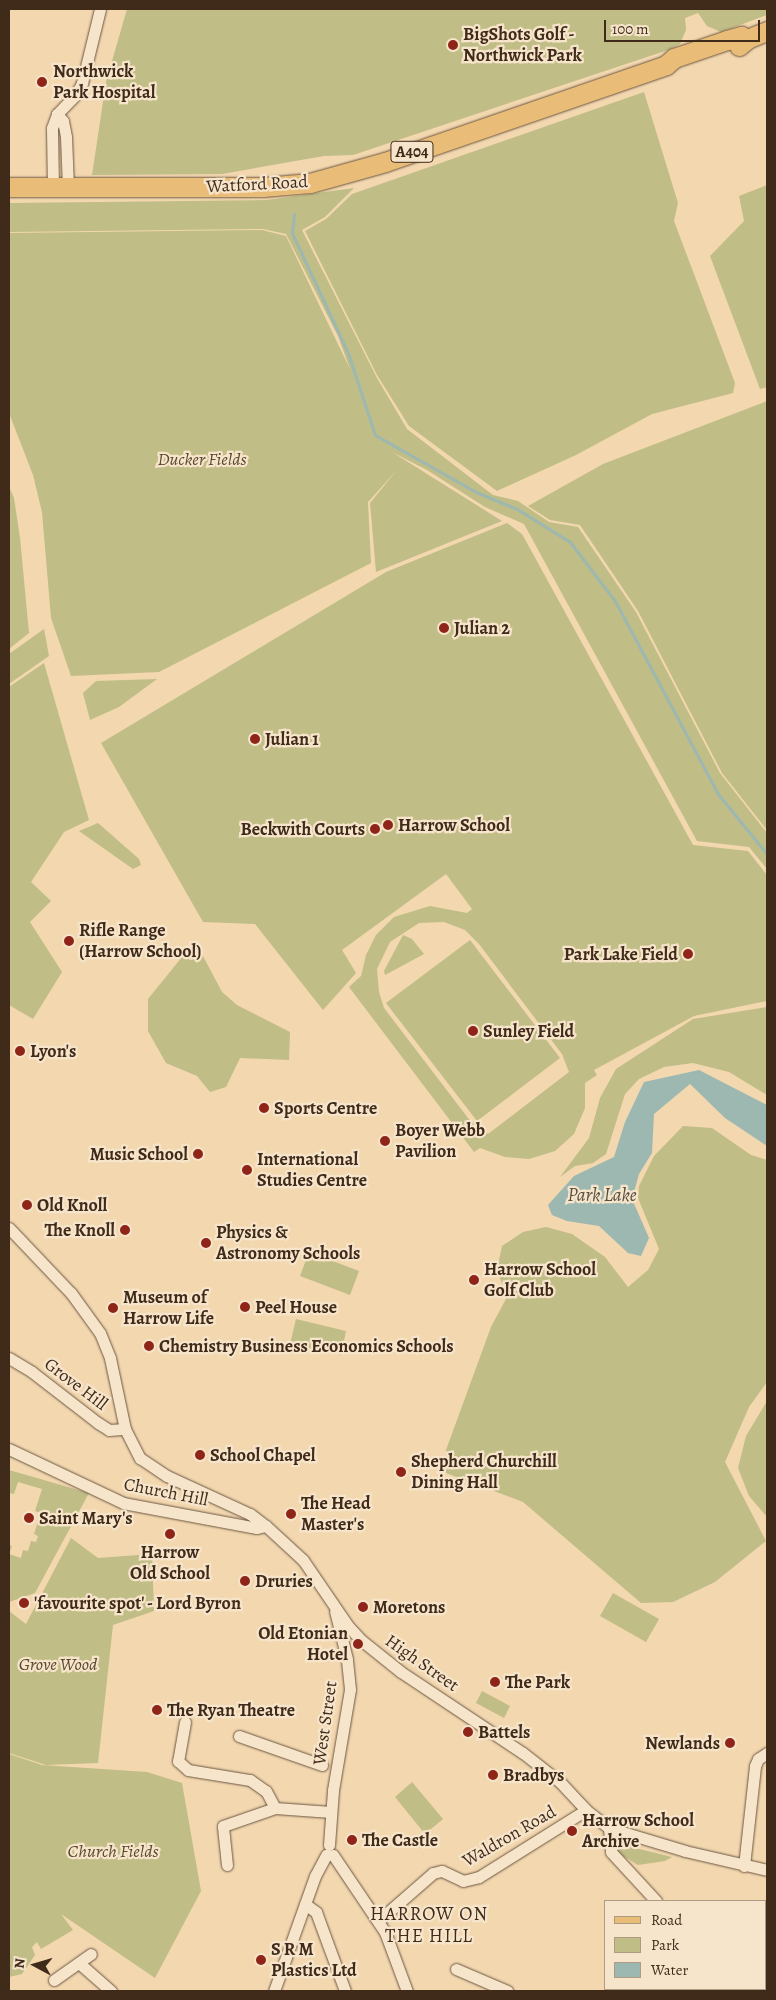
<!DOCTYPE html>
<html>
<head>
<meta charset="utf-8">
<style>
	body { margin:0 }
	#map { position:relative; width:776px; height:2000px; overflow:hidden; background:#f2d7af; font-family:Alegreya,serif }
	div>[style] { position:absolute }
	.green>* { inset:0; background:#c0bd86 }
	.water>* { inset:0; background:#9cb8b1 }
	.stream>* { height:3px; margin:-1.5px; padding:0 1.5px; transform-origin:1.5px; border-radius:1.5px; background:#9cb8b1 }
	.roads { filter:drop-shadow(0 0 1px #6c5640) drop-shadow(0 0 1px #6c5640) }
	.minor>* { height:11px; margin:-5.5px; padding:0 5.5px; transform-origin:5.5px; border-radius:5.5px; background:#f7e5cb }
	.primary>* { height:19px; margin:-9.5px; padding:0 9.5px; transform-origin:9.5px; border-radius:9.5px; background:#e9bc78 }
	.dots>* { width:14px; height:14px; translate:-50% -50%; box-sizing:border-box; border:2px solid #f7e5cb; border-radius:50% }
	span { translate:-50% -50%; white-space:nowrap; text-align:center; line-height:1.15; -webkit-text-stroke:4.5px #f7e5cb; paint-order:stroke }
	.shield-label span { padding:1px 4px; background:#f7e5cb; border:1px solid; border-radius:4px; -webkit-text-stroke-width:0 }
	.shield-label { font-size:16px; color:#402b1b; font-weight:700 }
	.poi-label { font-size:18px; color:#402b1b; font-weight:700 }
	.left { translate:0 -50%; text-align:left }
	.right { translate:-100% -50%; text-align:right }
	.street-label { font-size:18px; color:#402b1b }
	.park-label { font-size:18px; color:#5a4830; font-style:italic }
	.water-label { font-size:19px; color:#574e40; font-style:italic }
	.neighbourhood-label { font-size:19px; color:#402b1b; letter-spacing:1px }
	.frame { position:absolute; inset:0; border:10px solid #402b1b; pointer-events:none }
	.legend { position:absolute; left:604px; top:1900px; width:162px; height:90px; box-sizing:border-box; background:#f7e5cb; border:1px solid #ae9b85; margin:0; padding:6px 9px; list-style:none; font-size:15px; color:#402b1b }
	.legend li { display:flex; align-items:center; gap:10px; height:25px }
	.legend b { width:25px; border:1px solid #ae9b85 }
	.north { position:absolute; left:10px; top:1940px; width:50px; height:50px; -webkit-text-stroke:4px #f7e5cb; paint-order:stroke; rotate:276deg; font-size:14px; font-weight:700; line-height:20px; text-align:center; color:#402b1b }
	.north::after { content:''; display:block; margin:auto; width:18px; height:22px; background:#402b1b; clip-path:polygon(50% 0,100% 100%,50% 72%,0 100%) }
	.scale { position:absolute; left:604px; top:20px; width:156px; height:22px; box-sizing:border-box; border:2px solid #402b1b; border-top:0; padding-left:6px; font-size:15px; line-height:18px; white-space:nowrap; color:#402b1b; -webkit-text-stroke:4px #f7e5cb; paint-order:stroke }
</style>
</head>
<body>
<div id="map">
	<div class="green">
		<div style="clip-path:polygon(127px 9px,767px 9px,767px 15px,721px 32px,707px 26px,698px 13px,685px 18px,686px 30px,680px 44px,671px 49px,353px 155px,324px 156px,222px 174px,92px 175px,106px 82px)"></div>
		<div style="clip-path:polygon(644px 92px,678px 203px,674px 221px,735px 383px,733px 393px,652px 414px,576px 455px,497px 491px,409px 426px,377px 375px,305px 231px,326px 219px,352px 194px)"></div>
		<div style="clip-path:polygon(767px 185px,767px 387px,760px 389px,710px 256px,744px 221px,739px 196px)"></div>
		<div style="clip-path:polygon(354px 188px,325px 217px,302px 230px,377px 378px,407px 429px,493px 495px,518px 501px,549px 522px,578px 527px,636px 612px,720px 773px,767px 833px,767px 869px,749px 847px,697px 841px,524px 524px,485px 507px,427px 470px,392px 452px,502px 521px,376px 572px,370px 503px,397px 470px,368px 502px,371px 563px,159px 672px,71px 676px,51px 618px,42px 512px,33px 475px,9px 413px,9px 233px,262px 230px,286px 236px,350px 369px,338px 336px,286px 234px,263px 229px,9px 232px,9px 203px,267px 200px)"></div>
		<div style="clip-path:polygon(767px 401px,767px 830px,722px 773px,638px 611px,580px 525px,550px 520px,528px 506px,603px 464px)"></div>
		<div style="clip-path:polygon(9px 487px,14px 498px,20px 538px,29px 633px,9px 649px)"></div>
		<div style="clip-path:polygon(evenodd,507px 523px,522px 534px,693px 845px,748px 851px,767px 875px,767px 1001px,694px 1016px,594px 1070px,597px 1075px,585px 1083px,585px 1108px,574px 1134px,555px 1151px,529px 1159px,505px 1157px,480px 1148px,474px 1152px,349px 987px,361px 976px,366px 955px,376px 935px,394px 917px,430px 906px,467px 913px,472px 909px,446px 874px,342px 950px,356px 973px,323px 1010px,255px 924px,203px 922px,101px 743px,386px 572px,507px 523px,444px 922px,465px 930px,479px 944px,562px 1054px,569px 1072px,488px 1134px,468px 1118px,384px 1008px,379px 992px,377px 969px,390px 942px,419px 923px,444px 922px)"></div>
		<div style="clip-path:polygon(44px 629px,49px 656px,9px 684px,9px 654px)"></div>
		<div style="clip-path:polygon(44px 663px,89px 820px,64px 832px,31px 882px,51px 901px,30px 922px,62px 972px,33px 1019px,9px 1005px,9px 687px)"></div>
		<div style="clip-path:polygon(157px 679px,119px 707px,90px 720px,83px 693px,96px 681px)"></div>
		<div style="clip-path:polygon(98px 823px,139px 859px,141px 865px,133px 869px,79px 831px)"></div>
		<div style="clip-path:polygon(403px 935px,412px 939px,424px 954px,385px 975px,384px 971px)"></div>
		<div style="clip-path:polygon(470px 940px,560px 1058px,477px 1121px,386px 1003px)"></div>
		<div style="clip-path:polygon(195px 941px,222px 992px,237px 1005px,290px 1032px,289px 1060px,240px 1058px,226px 1087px,210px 1092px,197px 1076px,166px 1063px,148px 1031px,148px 999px)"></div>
		<div style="clip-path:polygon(767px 1007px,767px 1095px,729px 1072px,693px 1063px,664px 1067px,639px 1079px,625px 1094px,606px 1154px,593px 1163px,575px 1166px,560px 1177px,589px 1138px,600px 1098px,616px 1069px,693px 1019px)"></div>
		<div style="clip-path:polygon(683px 1126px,712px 1128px,751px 1155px,767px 1160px,767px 1382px,749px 1407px,725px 1462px,766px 1541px,715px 1582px,673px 1602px,641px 1603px,523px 1502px,446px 1473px,446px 1450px,491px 1327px,507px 1297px,497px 1270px,502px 1246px,523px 1232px,546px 1227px,572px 1234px,605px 1257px,628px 1287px,648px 1270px,659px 1249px,638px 1198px,639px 1186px,654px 1156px)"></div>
		<div style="clip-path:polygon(309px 1252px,359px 1271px,350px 1295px,300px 1276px)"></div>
		<div style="clip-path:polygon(296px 1319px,346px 1331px,341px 1355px,290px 1344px)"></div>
		<div style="clip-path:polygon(767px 1401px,767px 1517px,749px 1496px,738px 1468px,746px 1436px)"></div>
		<div style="clip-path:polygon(9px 1470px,89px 1493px,35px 1593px,9px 1602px,9px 1545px,12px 1546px,9px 1554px,21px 1558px,23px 1550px,28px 1551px,31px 1541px,36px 1542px,38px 1536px,34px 1534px,38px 1522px,43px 1524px,46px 1515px,35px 1511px,42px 1489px,18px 1482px,14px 1494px,9px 1493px)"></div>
		<div style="clip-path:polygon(71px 1538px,98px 1558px,152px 1554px,154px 1611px,113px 1625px,98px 1763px,46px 1765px,9px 1753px,9px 1611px,26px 1624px)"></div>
		<div style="clip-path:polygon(613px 1593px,659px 1619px,646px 1642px,600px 1616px)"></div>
		<div style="clip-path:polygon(482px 1691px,510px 1706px,504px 1718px,476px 1703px)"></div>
		<div style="clip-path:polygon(9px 1754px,42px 1765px,147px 1772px,182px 1783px,201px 1891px,155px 1978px,61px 1914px,73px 1930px,41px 1949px,37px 1942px,32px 1947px,35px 1955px,22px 1974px,9px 1977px)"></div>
		<div style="clip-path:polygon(412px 1782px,443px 1819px,425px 1834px,395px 1797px)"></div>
		<div style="clip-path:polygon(617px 1844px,619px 1844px,672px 1857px,665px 1861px,638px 1865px,618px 1853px)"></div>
	</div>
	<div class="water">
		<div style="clip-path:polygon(699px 1070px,767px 1105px,767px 1146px,725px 1118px,690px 1084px,654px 1114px,652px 1153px,639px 1174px,632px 1199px,649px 1238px,641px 1256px,628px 1253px,599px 1226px,567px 1221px,552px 1215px,548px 1205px,574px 1176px,614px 1157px,625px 1122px,644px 1082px)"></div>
	</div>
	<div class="stream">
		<div style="left:294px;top:214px;width:19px;rotate:96deg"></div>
		<div style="left:292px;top:233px;width:132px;rotate:65deg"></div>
		<div style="left:348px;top:353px;width:86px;rotate:71.8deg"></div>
		<div style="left:375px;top:435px;width:116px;rotate:29.4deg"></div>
		<div style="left:476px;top:492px;width:44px;rotate:22.5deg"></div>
		<div style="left:517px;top:509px;width:62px;rotate:31.9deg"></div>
		<div style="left:570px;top:542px;width:74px;rotate:52.7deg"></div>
		<div style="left:615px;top:601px;width:219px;rotate:61.9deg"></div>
		<div style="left:718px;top:794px;width:77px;rotate:50.8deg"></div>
	</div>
	<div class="roads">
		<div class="minor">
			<div style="left:57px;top:114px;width:9px;rotate:49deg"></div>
			<div style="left:63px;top:121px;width:16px;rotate:79deg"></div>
			<div style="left:66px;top:137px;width:50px;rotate:87.7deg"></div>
			<div style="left:53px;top:187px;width:59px;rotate:-91deg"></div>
			<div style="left:52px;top:128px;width:15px;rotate:-70deg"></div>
			<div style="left:57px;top:114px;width:28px;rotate:-46deg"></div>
			<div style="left:76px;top:94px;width:13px;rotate:-61deg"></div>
			<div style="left:82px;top:83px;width:76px;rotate:-76.3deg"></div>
			<div style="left:9px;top:1228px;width:90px;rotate:46.4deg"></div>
			<div style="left:71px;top:1293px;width:49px;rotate:54.1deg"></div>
			<div style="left:100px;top:1333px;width:27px;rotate:68deg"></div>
			<div style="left:110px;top:1358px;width:73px;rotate:78.1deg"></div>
			<div style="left:125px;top:1429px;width:33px;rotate:63deg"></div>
			<div style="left:140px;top:1458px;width:32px;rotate:34deg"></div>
			<div style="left:167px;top:1476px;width:91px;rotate:24.6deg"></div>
			<div style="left:250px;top:1514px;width:20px;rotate:37deg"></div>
			<div style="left:266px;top:1526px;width:50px;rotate:42.6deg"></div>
			<div style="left:303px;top:1560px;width:80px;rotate:55.7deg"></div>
			<div style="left:348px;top:1626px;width:19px;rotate:47deg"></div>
			<div style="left:361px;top:1640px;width:51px;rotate:38.7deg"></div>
			<div style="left:401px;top:1672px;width:146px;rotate:33.6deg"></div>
			<div style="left:523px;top:1753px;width:47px;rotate:38.1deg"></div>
			<div style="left:560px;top:1782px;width:38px;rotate:47deg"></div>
			<div style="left:586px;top:1810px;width:29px;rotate:38deg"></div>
			<div style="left:609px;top:1828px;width:79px;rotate:16.8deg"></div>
			<div style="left:685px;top:1851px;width:84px;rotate:13deg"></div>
			<div style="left:9px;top:1358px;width:27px;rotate:31deg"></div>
			<div style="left:32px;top:1372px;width:83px;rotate:37.7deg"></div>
			<div style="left:98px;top:1423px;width:13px;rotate:32deg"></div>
			<div style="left:109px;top:1430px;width:16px;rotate:-4deg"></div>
			<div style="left:9px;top:1449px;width:126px;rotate:25.3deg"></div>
			<div style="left:123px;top:1503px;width:136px;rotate:10.6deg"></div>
			<div style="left:257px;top:1528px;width:9px;rotate:-13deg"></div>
			<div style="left:185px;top:1722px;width:40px;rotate:100deg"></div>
			<div style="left:178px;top:1761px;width:13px;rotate:42deg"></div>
			<div style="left:188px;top:1770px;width:63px;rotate:9.2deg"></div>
			<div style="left:250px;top:1780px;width:19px;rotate:35deg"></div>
			<div style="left:266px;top:1791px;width:19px;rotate:62deg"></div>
			<div style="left:275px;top:1808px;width:56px;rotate:4.1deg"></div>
			<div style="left:239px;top:1736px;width:88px;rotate:19.3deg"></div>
			<div style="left:609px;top:1828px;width:24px;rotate:85deg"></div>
			<div style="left:611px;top:1852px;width:67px;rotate:47.4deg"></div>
			<div style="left:329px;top:1845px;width:55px;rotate:-85.8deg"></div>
			<div style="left:333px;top:1790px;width:102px;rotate:-80.4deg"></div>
			<div style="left:350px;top:1689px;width:30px;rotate:-96deg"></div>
			<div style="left:347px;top:1659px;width:49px;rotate:-104deg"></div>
			<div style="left:333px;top:1855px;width:93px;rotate:56deg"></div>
			<div style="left:385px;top:1932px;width:63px;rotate:69.6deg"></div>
			<div style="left:227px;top:1865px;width:39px;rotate:-96deg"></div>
			<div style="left:223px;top:1826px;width:55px;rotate:-19.1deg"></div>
			<div style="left:744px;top:1866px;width:101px;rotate:-83.7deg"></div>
			<div style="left:755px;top:1766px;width:8px;rotate:-67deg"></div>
			<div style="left:758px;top:1759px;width:11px;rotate:-34deg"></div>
			<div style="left:305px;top:1904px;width:14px;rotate:36deg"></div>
			<div style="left:316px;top:1912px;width:84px;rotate:69.8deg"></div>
			<div style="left:378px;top:1921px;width:73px;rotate:-41.1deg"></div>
			<div style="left:433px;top:1873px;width:9px;rotate:-13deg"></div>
			<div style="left:442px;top:1871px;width:23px;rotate:25deg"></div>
			<div style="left:463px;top:1881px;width:16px;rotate:-14deg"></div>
			<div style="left:479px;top:1877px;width:126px;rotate:-32.1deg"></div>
			<div style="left:79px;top:1963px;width:43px;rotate:41.2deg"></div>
			<div style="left:456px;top:1969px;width:56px;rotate:23.3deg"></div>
			<div style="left:54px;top:1980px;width:45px;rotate:-35.1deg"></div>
			<div style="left:705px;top:1989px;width:2px;rotate:63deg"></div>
			<div style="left:274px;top:1991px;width:122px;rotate:-70.4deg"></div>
			<div style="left:315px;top:1876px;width:24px;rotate:-62deg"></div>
		</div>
		<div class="primary">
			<div style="left:739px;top:46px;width:11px;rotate:-41deg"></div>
			<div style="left:747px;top:39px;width:22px;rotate:-22deg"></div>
			<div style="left:9px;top:187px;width:254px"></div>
			<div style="left:263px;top:187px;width:47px;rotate:-4.9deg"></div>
			<div style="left:310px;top:183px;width:78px;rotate:-15.6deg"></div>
			<div style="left:385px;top:162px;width:297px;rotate:-19deg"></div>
			<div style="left:666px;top:65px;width:11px;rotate:-41deg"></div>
			<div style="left:674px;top:58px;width:56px;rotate:-18.8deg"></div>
			<div style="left:727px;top:40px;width:15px;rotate:-16deg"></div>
			<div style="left:741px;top:36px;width:7px;rotate:27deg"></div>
		</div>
	</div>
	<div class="dots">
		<div style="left:453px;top:45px;background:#8f2418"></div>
		<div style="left:42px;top:82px;background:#8f2418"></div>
		<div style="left:444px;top:628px;background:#8f2418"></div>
		<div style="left:255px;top:739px;background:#8f2418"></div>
		<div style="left:388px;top:825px;background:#8f2418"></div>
		<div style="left:375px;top:829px;background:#8f2418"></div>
		<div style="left:69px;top:941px;background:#8f2418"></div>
		<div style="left:688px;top:954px;background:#8f2418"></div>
		<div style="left:473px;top:1031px;background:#8f2418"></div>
		<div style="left:20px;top:1051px;background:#8f2418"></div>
		<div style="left:264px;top:1108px;background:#8f2418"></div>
		<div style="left:385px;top:1141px;background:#8f2418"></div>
		<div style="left:198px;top:1154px;background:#8f2418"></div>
		<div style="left:247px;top:1170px;background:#8f2418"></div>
		<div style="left:27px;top:1205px;background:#8f2418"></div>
		<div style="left:125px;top:1230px;background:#8f2418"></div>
		<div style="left:206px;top:1243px;background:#8f2418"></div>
		<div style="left:474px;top:1280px;background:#8f2418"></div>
		<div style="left:245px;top:1307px;background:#8f2418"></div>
		<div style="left:113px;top:1308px;background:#8f2418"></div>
		<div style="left:149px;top:1346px;background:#8f2418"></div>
		<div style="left:200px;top:1455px;background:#8f2418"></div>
		<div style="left:401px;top:1472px;background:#8f2418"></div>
		<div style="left:291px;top:1514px;background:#8f2418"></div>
		<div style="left:29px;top:1518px;background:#8f2418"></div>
		<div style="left:170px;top:1534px;background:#8f2418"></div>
		<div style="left:245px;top:1581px;background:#8f2418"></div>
		<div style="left:24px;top:1603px;background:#8f2418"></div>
		<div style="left:363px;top:1607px;background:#8f2418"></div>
		<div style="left:358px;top:1644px;background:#8f2418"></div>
		<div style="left:495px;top:1682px;background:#8f2418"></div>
		<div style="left:157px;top:1710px;background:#8f2418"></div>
		<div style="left:468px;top:1732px;background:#8f2418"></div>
		<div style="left:730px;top:1743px;background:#8f2418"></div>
		<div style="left:493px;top:1775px;background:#8f2418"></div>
		<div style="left:572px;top:1831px;background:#8f2418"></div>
		<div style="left:352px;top:1840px;background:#8f2418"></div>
		<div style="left:261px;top:1960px;background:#8f2418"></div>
	</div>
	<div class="shield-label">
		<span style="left:412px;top:152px">A404</span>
	</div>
	<div class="poi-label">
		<span class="left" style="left:463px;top:45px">BigShots Golf -<br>Northwick Park</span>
		<span class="left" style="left:53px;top:82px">Northwick<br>Park Hospital</span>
		<span class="left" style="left:454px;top:628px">Julian 2</span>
		<span class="left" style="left:265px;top:739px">Julian 1</span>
		<span class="left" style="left:398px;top:825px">Harrow School</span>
		<span class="right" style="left:365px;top:829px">Beckwith Courts</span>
		<span class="left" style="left:79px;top:941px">Rifle Range<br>(Harrow School)</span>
		<span class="right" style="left:678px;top:954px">Park Lake Field</span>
		<span class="left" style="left:483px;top:1031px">Sunley Field</span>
		<span class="left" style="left:30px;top:1051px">Lyon's</span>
		<span class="left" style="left:274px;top:1108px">Sports Centre</span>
		<span class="left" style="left:395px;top:1141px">Boyer Webb<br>Pavilion</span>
		<span class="right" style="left:188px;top:1154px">Music School</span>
		<span class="left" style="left:257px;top:1170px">International<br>Studies Centre</span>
		<span class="left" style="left:37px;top:1205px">Old Knoll</span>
		<span class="right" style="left:115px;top:1230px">The Knoll</span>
		<span class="left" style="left:216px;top:1243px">Physics &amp;<br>Astronomy Schools</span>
		<span class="left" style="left:484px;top:1280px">Harrow School<br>Golf Club</span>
		<span class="left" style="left:123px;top:1308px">Museum of<br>Harrow Life</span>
		<span class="left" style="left:255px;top:1307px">Peel House</span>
		<span class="left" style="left:159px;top:1346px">Chemistry Business Economics Schools</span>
		<span class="left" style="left:210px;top:1455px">School Chapel</span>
		<span class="left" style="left:411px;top:1472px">Shepherd Churchill<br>Dining Hall</span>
		<span class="left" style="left:301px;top:1514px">The Head<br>Master's</span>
		<span class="left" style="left:39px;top:1518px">Saint Mary's</span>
		<span style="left:170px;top:1563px">Harrow<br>Old School</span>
		<span class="left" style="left:255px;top:1581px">Druries</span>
		<span class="left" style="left:34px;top:1603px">'favourite spot' - Lord Byron</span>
		<span class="left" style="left:373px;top:1607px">Moretons</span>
		<span class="right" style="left:348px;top:1644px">Old Etonian<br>Hotel</span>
		<span class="left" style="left:505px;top:1682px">The Park</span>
		<span class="left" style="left:167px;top:1710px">The Ryan Theatre</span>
		<span class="left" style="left:478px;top:1732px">Battels</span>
		<span class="right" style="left:720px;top:1743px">Newlands</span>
		<span class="left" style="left:503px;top:1775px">Bradbys</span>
		<span class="left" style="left:582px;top:1831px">Harrow School<br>Archive</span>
		<span class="left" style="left:362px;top:1840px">The Castle</span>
		<span class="left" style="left:271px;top:1960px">S R M<br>Plastics Ltd</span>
	</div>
	<div class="street-label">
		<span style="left:257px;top:184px;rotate:-3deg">Watford Road</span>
		<span style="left:76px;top:1384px;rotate:37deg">Grove Hill</span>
		<span style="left:166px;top:1492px;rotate:11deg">Church Hill</span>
		<span style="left:422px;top:1663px;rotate:35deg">High Street</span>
		<span style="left:325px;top:1723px;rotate:-82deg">West Street</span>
		<span style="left:509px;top:1836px;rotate:-30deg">Waldron Road</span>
	</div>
	<div class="park-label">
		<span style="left:202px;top:459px">Ducker Fields</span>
		<span style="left:58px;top:1664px">Grove Wood</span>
		<span style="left:113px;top:1851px">Church Fields</span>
	</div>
	<div class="water-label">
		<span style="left:602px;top:1196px">Park Lake</span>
	</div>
	<div class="neighbourhood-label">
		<span style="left:429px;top:1926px">HARROW ON<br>THE HILL</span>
	</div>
	<div class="frame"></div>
	<ul class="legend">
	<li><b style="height:6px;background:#e9bc78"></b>Road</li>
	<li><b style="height:14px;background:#c0bd86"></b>Park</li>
	<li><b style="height:14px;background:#9cb8b1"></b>Water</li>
	</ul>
	<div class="north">N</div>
	<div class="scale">100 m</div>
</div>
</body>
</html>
